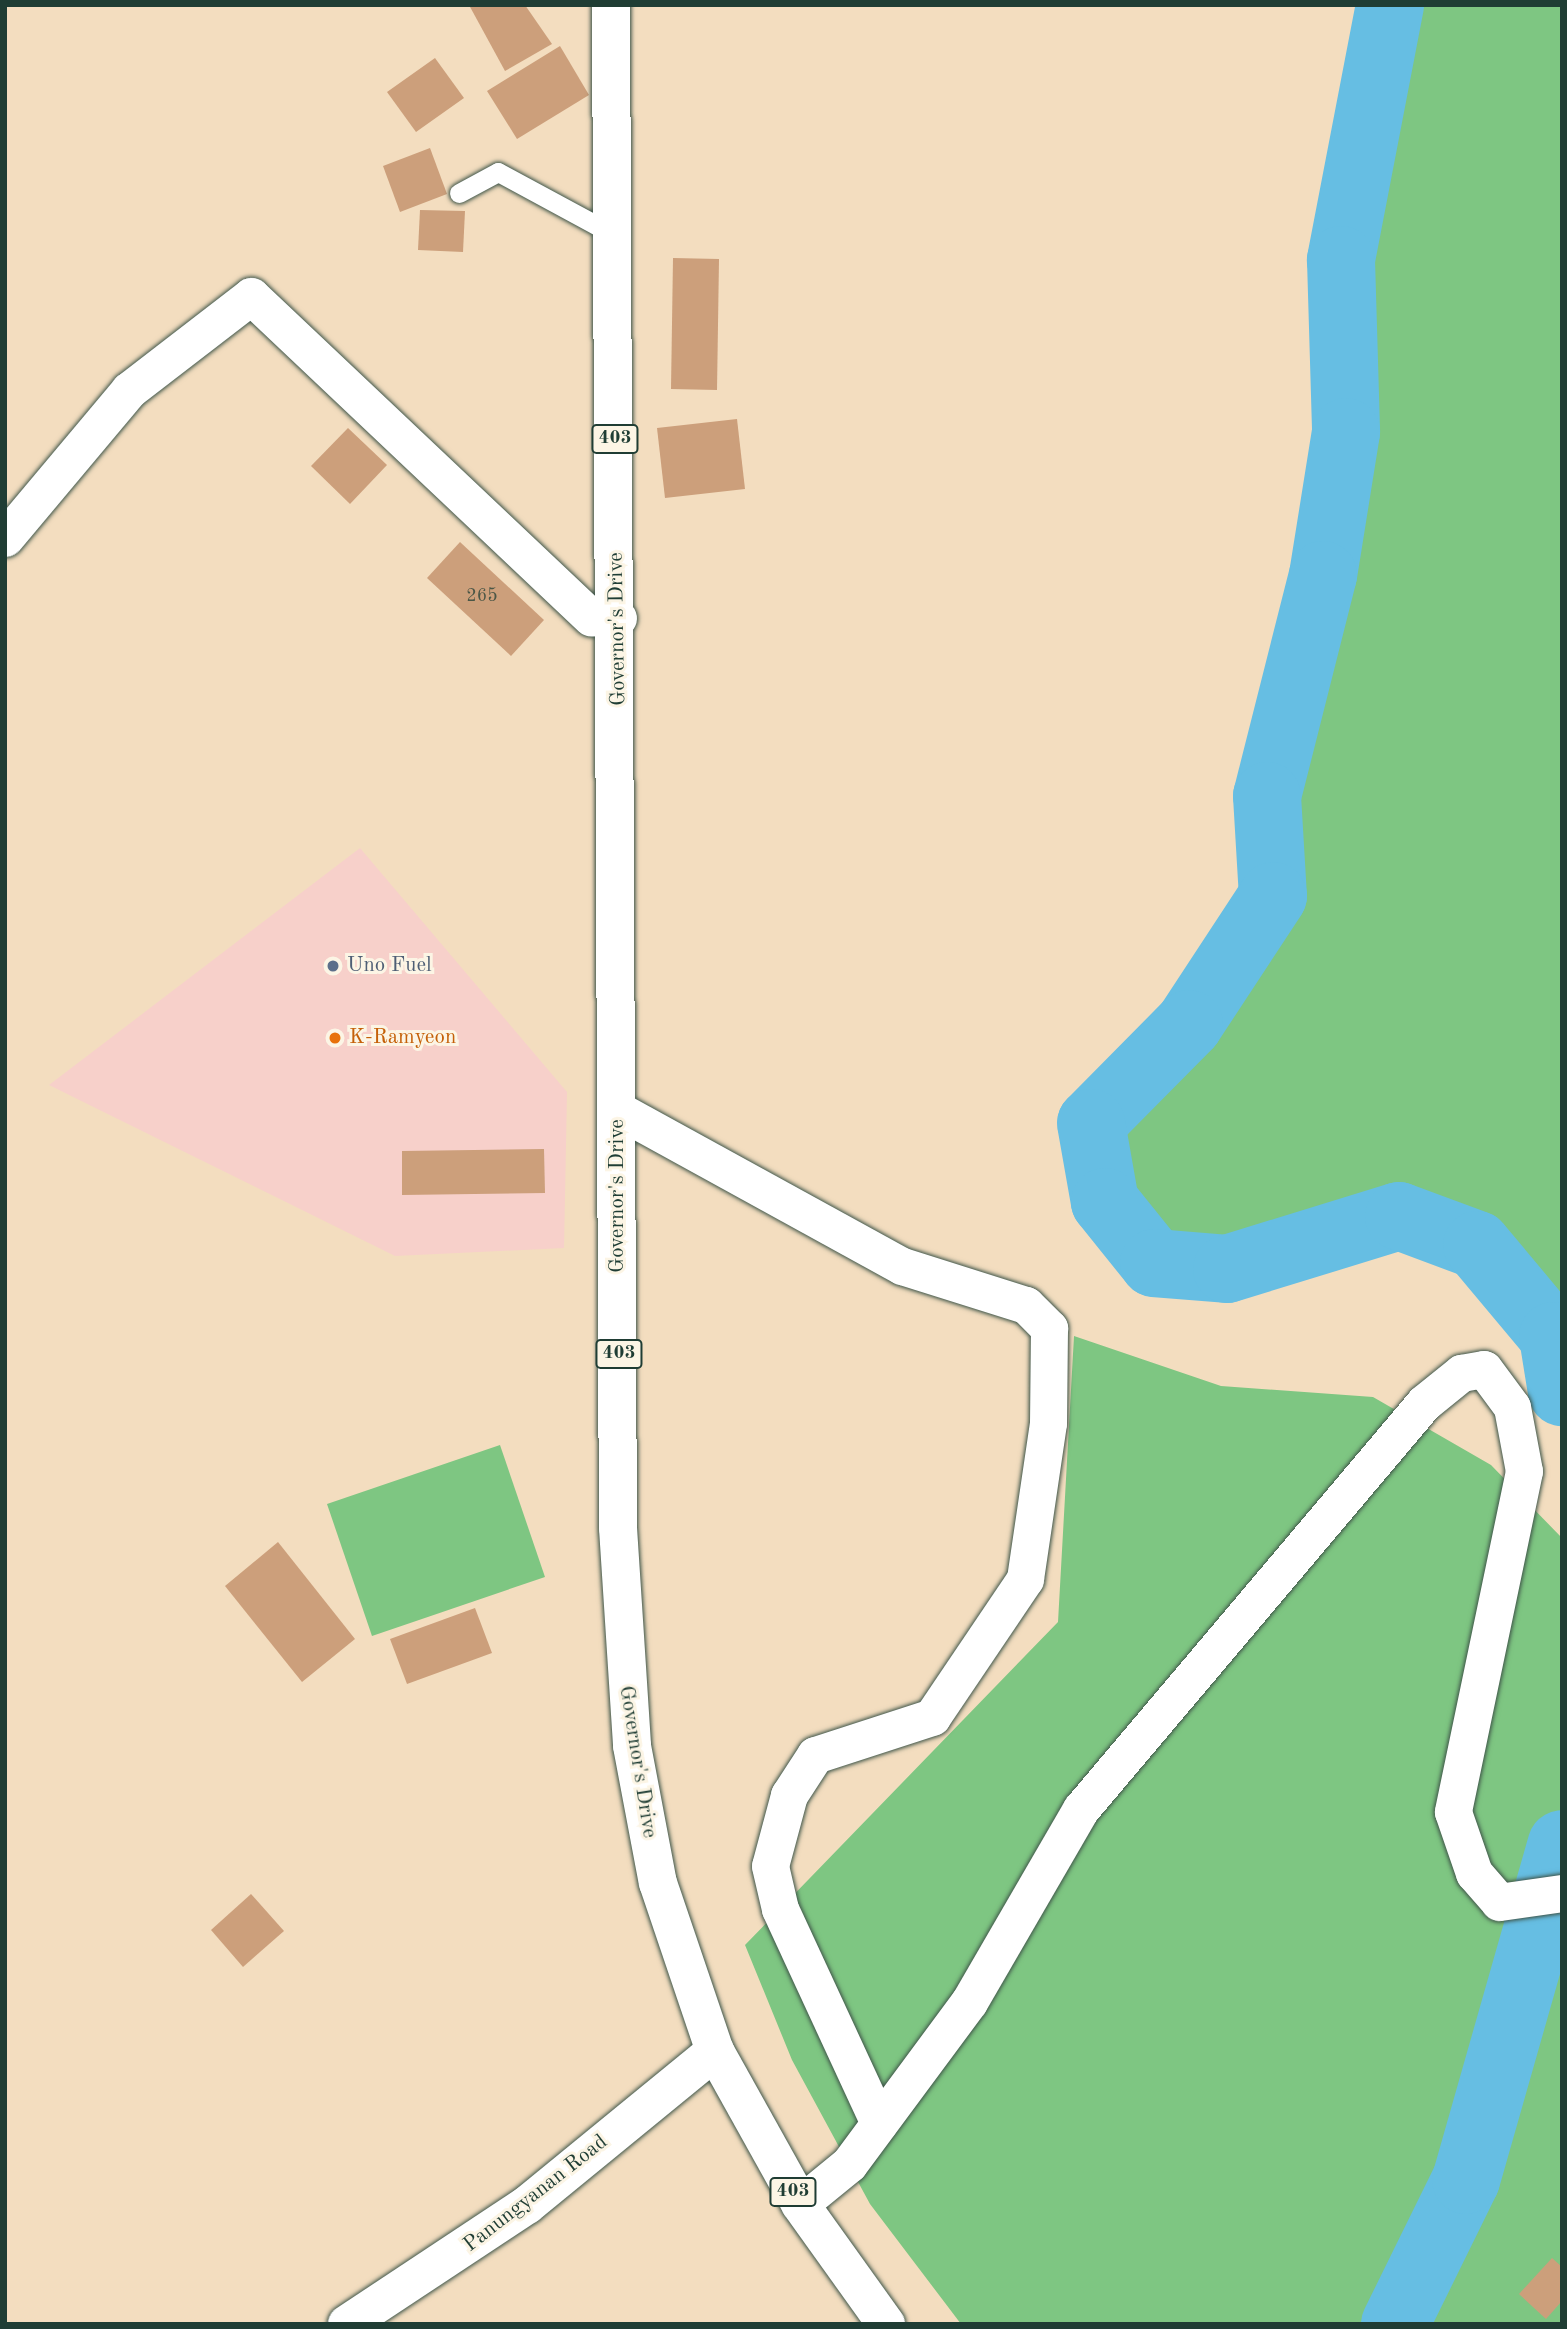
<!DOCTYPE html>
<html>
<head>
<meta charset="utf-8">
<style>
	body { margin:0 }
	#map { position:relative; width:1567px; height:2329px; overflow:hidden; background:#f3ddbf; font-family:"Old Standard TT",serif }
	div>[style] { position:absolute }
	.built>* { inset:0; background:#f7d0ca }
	.green>* { inset:0; background:#7ec682 }
	.river>* { height:68px; margin:-34px; padding:0 34px; transform-origin:34px; border-radius:34px; background:#66bee3 }
	.building>* { inset:0; background:#cc9f7b }
	.roads { filter:drop-shadow(0 0 2px #3f5549) drop-shadow(0 0 2px #3f5549) }
	.lane>* { height:19px; margin:-9.5px; padding:0 9.5px; transform-origin:9.5px; border-radius:9.5px; background:#fff }
	.street>* { height:37px; margin:-18.5px; padding:0 18.5px; transform-origin:18.5px; border-radius:18.5px; background:#fff }
	.secondary>* { height:38px; margin:-19px; padding:0 19px; transform-origin:19px; border-radius:19px; background:#fff }
	.primary>* { height:38px; margin:-19px; padding:0 19px; transform-origin:19px; border-radius:19px; background:#fff }
	.dots>* { width:19px; height:19px; translate:-50% -50%; box-sizing:border-box; border:4px solid #fcf5e5; border-radius:50% }
	span { translate:-50% -50%; white-space:nowrap; text-align:center; line-height:1.15; -webkit-text-stroke:6px #fcf5e5; paint-order:stroke }
	.number-label { font-size:18px; color:#4a5646 }
	.number-label span { -webkit-text-stroke-width:0 }
	.shield-label span { padding:2px 5px; background:#fcf5e5; border:2px solid; border-radius:5px; -webkit-text-stroke-width:0 }
	.shield-label { font-size:19px; color:#1f3d34; font-weight:700 }
	.street-label { font-size:21px; color:#1f3d34 }
	.service-label { font-size:21px; color:#4e5e75 }
	.left { translate:0 -50%; text-align:left }
	.food-label { font-size:21px; color:#c56008 }
	.frame { position:absolute; inset:0; border:7px solid #1f3d34; pointer-events:none }
</style>
</head>
<body>
<div id="map">
	<div class="built">
		<div style="clip-path:polygon(360px 848px,567px 1092px,564px 1248px,395px 1256px,49px 1085px)"></div>
	</div>
	<div class="green">
		<div style="clip-path:polygon(1390px 5px,1562px 5px,1562px 1392px,1553px 1336px,1477px 1245px,1399px 1216px,1227px 1269px,1154px 1263px,1105px 1202px,1091px 1123px,1189px 1024px,1273px 896px,1267px 796px,1323px 575px,1346px 432px,1341px 260px)"></div>
		<div style="clip-path:polygon(1074px 1336px,1221px 1386px,1373px 1397px,1491px 1465px,1562px 1538px,1562px 2324px,961px 2324px,870px 2204px,792px 2060px,745px 1945px,1058px 1622px)"></div>
		<div style="clip-path:polygon(500px 1445px,545px 1577px,372px 1636px,327px 1504px)"></div>
	</div>
	<div class="river">
		<div style="left:1390px;top:5px;width:260px;rotate:100.9deg"></div>
		<div style="left:1341px;top:260px;width:172px;rotate:88.3deg"></div>
		<div style="left:1346px;top:432px;width:145px;rotate:99.1deg"></div>
		<div style="left:1323px;top:575px;width:228px;rotate:104.2deg"></div>
		<div style="left:1267px;top:796px;width:100px;rotate:86.6deg"></div>
		<div style="left:1273px;top:896px;width:153px;rotate:123.3deg"></div>
		<div style="left:1189px;top:1024px;width:139px;rotate:134.7deg"></div>
		<div style="left:1091px;top:1123px;width:80px;rotate:80deg"></div>
		<div style="left:1105px;top:1202px;width:78px;rotate:51.2deg"></div>
		<div style="left:1154px;top:1263px;width:73px;rotate:4.7deg"></div>
		<div style="left:1227px;top:1269px;width:180px;rotate:-17.1deg"></div>
		<div style="left:1399px;top:1216px;width:83px;rotate:20.4deg"></div>
		<div style="left:1477px;top:1245px;width:119px;rotate:50.1deg"></div>
		<div style="left:1553px;top:1336px;width:57px;rotate:80.9deg"></div>
		<div style="left:1395px;top:2324px;width:161px;rotate:-63.8deg"></div>
		<div style="left:1466px;top:2180px;width:349px;rotate:-74.1deg"></div>
	</div>
	<div class="building">
		<div style="clip-path:polygon(469px 5px,525px 5px,552px 44px,505px 71px)"></div>
		<div style="clip-path:polygon(560px 46px,589px 95px,517px 139px,487px 91px)"></div>
		<div style="clip-path:polygon(435px 58px,464px 98px,416px 132px,387px 92px)"></div>
		<div style="clip-path:polygon(430px 148px,447px 194px,400px 212px,383px 166px)"></div>
		<div style="clip-path:polygon(420px 210px,465px 211px,463px 252px,418px 250px)"></div>
		<div style="clip-path:polygon(673px 258px,719px 259px,717px 390px,671px 389px)"></div>
		<div style="clip-path:polygon(737px 419px,745px 489px,665px 498px,657px 428px)"></div>
		<div style="clip-path:polygon(348px 428px,387px 465px,350px 504px,311px 466px)"></div>
		<div style="clip-path:polygon(460px 542px,544px 620px,511px 656px,427px 578px)"></div>
		<div style="clip-path:polygon(544px 1149px,545px 1193px,402px 1195px,402px 1151px)"></div>
		<div style="clip-path:polygon(278px 1542px,355px 1639px,302px 1682px,225px 1586px)"></div>
		<div style="clip-path:polygon(475px 1608px,492px 1653px,407px 1684px,390px 1639px)"></div>
		<div style="clip-path:polygon(251px 1894px,284px 1931px,243px 1967px,211px 1930px)"></div>
		<div style="clip-path:polygon(1552px 2258px,1562px 2267px,1562px 2301px,1546px 2319px,1519px 2294px)"></div>
	</div>
	<div class="roads">
		<div class="lane">
			<div style="left:459px;top:193px;width:44px;rotate:-28.3deg"></div>
			<div style="left:498px;top:172px;width:128px;rotate:28.4deg"></div>
		</div>
		<div class="street">
			<div style="left:5px;top:538px;width:193px;rotate:-50deg"></div>
			<div style="left:129px;top:390px;width:154px;rotate:-37.6deg"></div>
			<div style="left:251px;top:296px;width:468px;rotate:43.4deg"></div>
			<div style="left:591px;top:617px;width:27px;rotate:2deg"></div>
			<div style="left:618px;top:1110px;width:324px;rotate:28.8deg"></div>
			<div style="left:902px;top:1266px;width:130px;rotate:17.5deg"></div>
			<div style="left:1026px;top:1305px;width:33px;rotate:45deg"></div>
			<div style="left:1049px;top:1328px;width:95px;rotate:90.6deg"></div>
			<div style="left:1048px;top:1423px;width:158px;rotate:98.4deg"></div>
			<div style="left:1025px;top:1579px;width:166px;rotate:124deg"></div>
			<div style="left:932px;top:1717px;width:123px;rotate:162deg"></div>
			<div style="left:815px;top:1755px;width:48px;rotate:123deg"></div>
			<div style="left:789px;top:1795px;width:73px;rotate:105deg"></div>
			<div style="left:770px;top:1866px;width:44px;rotate:76.9deg"></div>
			<div style="left:780px;top:1909px;width:236px;rotate:65.2deg"></div>
			<div style="left:800px;top:2204px;width:63px;rotate:-39.2deg"></div>
			<div style="left:849px;top:2164px;width:202px;rotate:-53.5deg"></div>
			<div style="left:969px;top:2002px;width:223px;rotate:-59.9deg"></div>
			<div style="left:1081px;top:1809px;width:531px;rotate:-49.81deg"></div>
			<div style="left:1424px;top:1403px;width:48px;rotate:-39deg"></div>
			<div style="left:1461px;top:1373px;width:23px;rotate:-10deg"></div>
			<div style="left:1484px;top:1369px;width:47px;rotate:53.6deg"></div>
			<div style="left:1512px;top:1407px;width:65px;rotate:79.4deg"></div>
			<div style="left:1524px;top:1471px;width:348px;rotate:101.8deg"></div>
			<div style="left:1453px;top:1812px;width:65px;rotate:71deg"></div>
			<div style="left:1474px;top:1873px;width:38px;rotate:49deg"></div>
			<div style="left:1499px;top:1902px;width:64px;rotate:-8.1deg"></div>
		</div>
		<div class="secondary">
			<div style="left:347px;top:2324px;width:216px;rotate:-33.5deg"></div>
			<div style="left:527px;top:2205px;width:243px;rotate:-39.3deg"></div>
		</div>
		<div class="primary">
			<div style="left:611px;top:5px;width:1523px;rotate:89.74deg"></div>
			<div style="left:618px;top:1528px;width:218px;rotate:86.3deg"></div>
			<div style="left:632px;top:1746px;width:139px;rotate:79.3deg"></div>
			<div style="left:658px;top:1883px;width:177px;rotate:71.3deg"></div>
			<div style="left:715px;top:2051px;width:175px;rotate:60.9deg"></div>
			<div style="left:800px;top:2204px;width:148px;rotate:54.4deg"></div>
		</div>
	</div>
	<div class="dots">
		<div style="left:333px;top:966px;background:#5c6f8a"></div>
		<div style="left:335px;top:1038px;background:#e8710a"></div>
	</div>
	<div class="number-label">
		<span style="left:482px;top:596px">265</span>
	</div>
	<div class="shield-label">
		<span style="left:615px;top:439px">403</span>
		<span style="left:619px;top:1354px">403</span>
		<span style="left:793px;top:2192px">403</span>
	</div>
	<div class="street-label">
		<span style="left:618px;top:629px;rotate:-91deg">Governor's Drive</span>
		<span style="left:618px;top:1196px;rotate:-90deg">Governor's Drive</span>
		<span style="left:637px;top:1762px;rotate:81deg">Governor's Drive</span>
		<span style="left:536px;top:2194px;rotate:-38deg">Panungyanan Road</span>
	</div>
	<div class="service-label">
		<span class="left" style="left:347px;top:966px">Uno Fuel</span>
	</div>
	<div class="food-label">
		<span class="left" style="left:349px;top:1038px">K-Ramyeon</span>
	</div>
	<div class="frame"></div>
</div>
</body>
</html>
